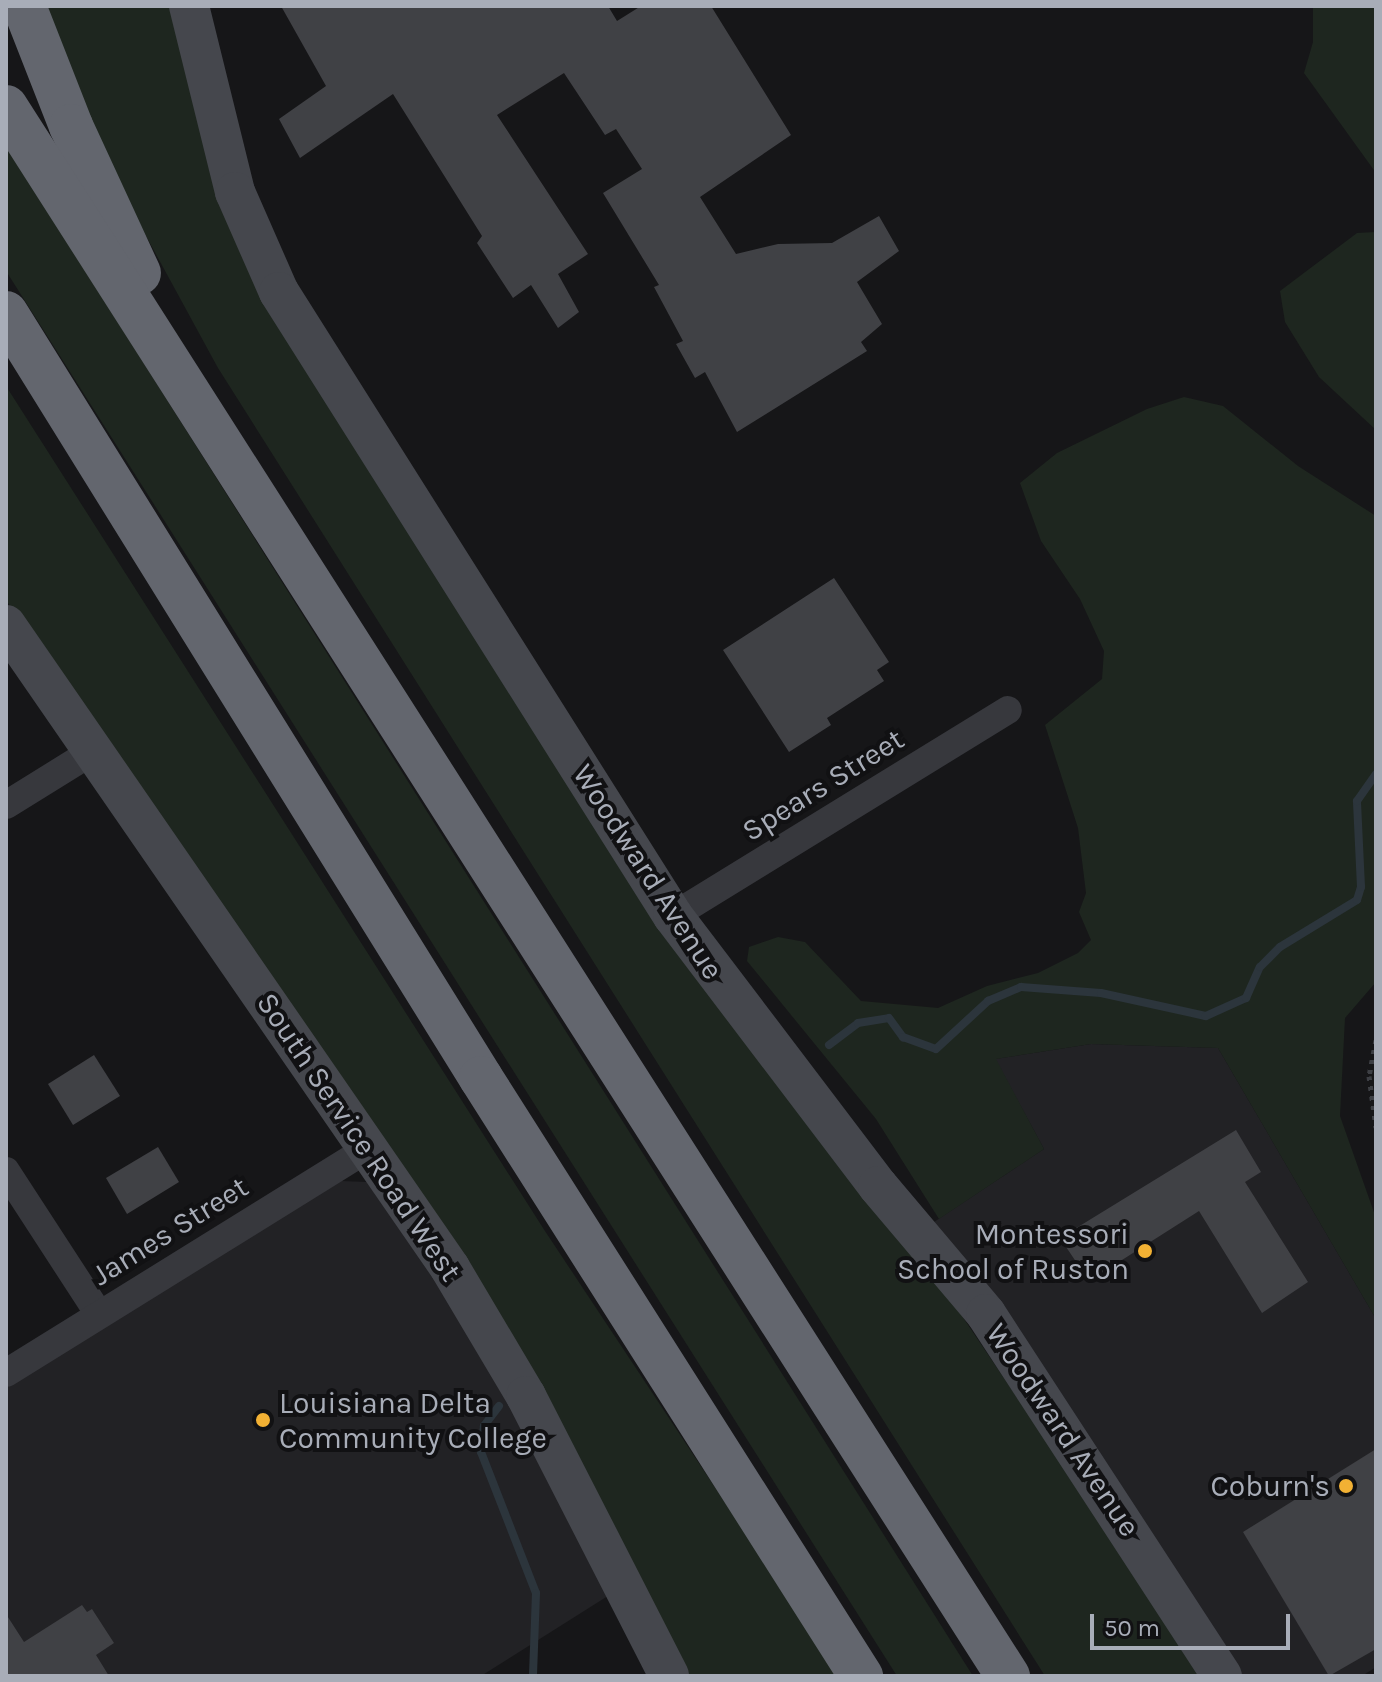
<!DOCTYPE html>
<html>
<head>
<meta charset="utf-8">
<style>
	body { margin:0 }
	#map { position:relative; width:1382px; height:1682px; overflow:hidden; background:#161618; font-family:Karla,sans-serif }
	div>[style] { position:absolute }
	.built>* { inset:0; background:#222225 }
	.green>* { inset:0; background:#1e261f }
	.stream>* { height:8px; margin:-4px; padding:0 4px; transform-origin:4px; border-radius:4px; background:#2c353c }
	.building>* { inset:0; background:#404145 }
	.path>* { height:5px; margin-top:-2.5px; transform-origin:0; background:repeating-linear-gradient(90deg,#3d3f44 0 4px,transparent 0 10px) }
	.minor>* { height:28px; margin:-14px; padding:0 14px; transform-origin:14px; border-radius:14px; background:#37383d }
	.secondary>* { height:40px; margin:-20px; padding:0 20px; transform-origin:20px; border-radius:20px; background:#45474d }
	.motorway>* { height:44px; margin:-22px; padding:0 22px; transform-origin:22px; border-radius:22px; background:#63666e }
	.dots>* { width:22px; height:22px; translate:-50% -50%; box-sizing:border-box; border:4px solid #111113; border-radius:50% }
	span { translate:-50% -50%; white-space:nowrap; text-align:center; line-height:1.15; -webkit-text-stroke:8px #111113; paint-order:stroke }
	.street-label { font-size:30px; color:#a8adb8 }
	.poi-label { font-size:30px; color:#a8adb8 }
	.right { translate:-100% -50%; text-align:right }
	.left { translate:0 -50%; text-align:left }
	.frame { position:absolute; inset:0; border:8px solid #a8adb8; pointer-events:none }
	.scale { position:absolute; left:1090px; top:1614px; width:200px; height:36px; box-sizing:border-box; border:4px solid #a8adb8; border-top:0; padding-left:10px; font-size:24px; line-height:28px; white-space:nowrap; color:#a8adb8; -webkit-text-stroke:6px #111113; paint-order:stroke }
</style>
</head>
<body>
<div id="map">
	<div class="built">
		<div style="clip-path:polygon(1091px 1044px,1218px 1048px,1376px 1319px,1376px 1667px,1362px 1676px,1237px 1676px,931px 1224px,1044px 1149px,995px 1059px)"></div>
		<div style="clip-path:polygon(341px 1181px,367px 1182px,476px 1338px,611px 1594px,481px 1676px,6px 1676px,6px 1388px)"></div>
	</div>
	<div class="green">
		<div style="clip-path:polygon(44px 6px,177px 6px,249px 260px,1205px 1676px,1045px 1676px,218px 368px,109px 168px)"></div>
		<div style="clip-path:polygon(1313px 6px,1376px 6px,1376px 173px,1304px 73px,1313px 42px)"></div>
		<div style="clip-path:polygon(6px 145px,973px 1676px,897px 1676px,6px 271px)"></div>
		<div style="clip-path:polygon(1376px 232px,1376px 430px,1319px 377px,1285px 322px,1280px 291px,1357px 233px)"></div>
		<div style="clip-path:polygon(6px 386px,543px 1228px,840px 1676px,682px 1676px,129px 777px,6px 600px)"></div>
		<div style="clip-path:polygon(1184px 397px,1223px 406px,1298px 466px,1376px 516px,1376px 982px,1345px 1018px,1340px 1116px,1376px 1218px,1376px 1319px,1218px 1048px,1091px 1044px,996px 1059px,1044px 1149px,939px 1219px,876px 1119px,747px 961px,749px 947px,778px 937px,805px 942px,861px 1001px,938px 1008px,987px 986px,1038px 973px,1078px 953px,1091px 940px,1079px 912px,1086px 893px,1078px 828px,1045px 725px,1102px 679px,1104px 651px,1080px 599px,1041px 541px,1020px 483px,1057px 453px,1147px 409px)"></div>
	</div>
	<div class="stream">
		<div style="left:829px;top:1045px;width:36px;rotate:-37deg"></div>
		<div style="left:858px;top:1023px;width:31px;rotate:-9deg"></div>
		<div style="left:889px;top:1018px;width:24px;rotate:54deg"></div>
		<div style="left:903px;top:1037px;width:35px;rotate:20deg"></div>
		<div style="left:936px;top:1049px;width:71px;rotate:-42.7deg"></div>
		<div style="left:988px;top:1001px;width:36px;rotate:-23deg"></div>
		<div style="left:1021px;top:987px;width:80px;rotate:4.3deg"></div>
		<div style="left:1101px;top:993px;width:107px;rotate:12.4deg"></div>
		<div style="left:1206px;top:1016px;width:44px;rotate:-24.2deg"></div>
		<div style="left:1246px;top:998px;width:34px;rotate:-66deg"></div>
		<div style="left:1260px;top:967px;width:28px;rotate:-45deg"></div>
		<div style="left:1280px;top:947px;width:90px;rotate:-31.4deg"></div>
		<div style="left:1357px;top:900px;width:14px;rotate:-73deg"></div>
		<div style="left:1361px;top:887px;width:86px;rotate:-92.7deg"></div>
		<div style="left:1357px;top:801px;width:33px;rotate:-55deg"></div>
		<div style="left:499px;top:1406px;width:25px;rotate:127deg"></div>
		<div style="left:484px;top:1426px;width:26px;rotate:97deg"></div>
		<div style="left:481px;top:1452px;width:151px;rotate:68.7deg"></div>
		<div style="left:536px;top:1593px;width:83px;rotate:92.1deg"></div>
	</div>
	<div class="building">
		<div style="clip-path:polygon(281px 6px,608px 6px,617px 21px,641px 6px,711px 6px,791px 135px,700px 197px,736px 254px,778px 244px,832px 243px,879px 216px,899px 251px,857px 282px,882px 324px,861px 342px,867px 351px,737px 432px,705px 372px,695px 378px,676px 344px,683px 341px,654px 287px,659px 285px,603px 193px,642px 169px,616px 129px,605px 135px,564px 73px,497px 115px,588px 254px,558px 274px,579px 312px,558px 328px,531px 285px,513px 298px,477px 243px,482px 236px,393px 94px,300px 158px,279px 119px,326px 86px)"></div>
		<div style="clip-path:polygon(834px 578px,889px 662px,877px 670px,884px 681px,827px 718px,831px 725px,789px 752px,723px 650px)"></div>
		<div style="clip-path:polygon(94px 1055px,120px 1096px,73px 1125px,48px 1084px)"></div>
		<div style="clip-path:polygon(1236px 1130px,1261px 1172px,1245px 1182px,1308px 1282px,1262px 1313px,1199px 1211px,1089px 1281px,1060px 1238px)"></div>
		<div style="clip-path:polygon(158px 1147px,179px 1182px,127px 1214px,106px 1178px)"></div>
		<div style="clip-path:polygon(1376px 1449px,1376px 1649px,1329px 1676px,1243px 1532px)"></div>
		<div style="clip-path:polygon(82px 1605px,87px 1612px,92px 1609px,114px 1643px,96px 1655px,109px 1676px,6px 1676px,6px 1614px,24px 1642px)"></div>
	</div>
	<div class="path">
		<div style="left:1376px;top:1040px;width:37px;rotate:101deg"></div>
		<div style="left:1369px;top:1076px;width:52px;rotate:82.3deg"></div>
	</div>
	<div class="minor">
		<div style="left:6px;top:805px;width:102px;rotate:-31.8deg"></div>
		<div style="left:673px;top:916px;width:393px;rotate:-31.6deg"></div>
		<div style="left:6px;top:1171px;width:171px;rotate:57deg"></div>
		<div style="left:6px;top:1373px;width:428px;rotate:-31.8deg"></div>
	</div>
	<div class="secondary">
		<div style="left:189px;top:6px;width:192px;rotate:76.1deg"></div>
		<div style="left:235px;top:192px;width:109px;rotate:66.3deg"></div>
		<div style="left:279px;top:292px;width:738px;rotate:57.73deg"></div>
		<div style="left:673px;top:916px;width:339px;rotate:52.8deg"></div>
		<div style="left:878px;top:1186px;width:167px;rotate:49.8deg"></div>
		<div style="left:986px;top:1314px;width:432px;rotate:56.9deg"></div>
		<div style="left:6px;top:625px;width:781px;rotate:55.37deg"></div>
		<div style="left:450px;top:1268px;width:149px;rotate:59.3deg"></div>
		<div style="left:526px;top:1396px;width:314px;rotate:62.9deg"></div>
	</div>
	<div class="motorway">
		<div style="left:24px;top:6px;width:129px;rotate:68.6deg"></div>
		<div style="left:71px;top:126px;width:162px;rotate:65.2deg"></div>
		<div style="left:6px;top:107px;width:1862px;rotate:57.44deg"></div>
		<div style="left:6px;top:313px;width:900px;rotate:58.16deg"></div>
		<div style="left:481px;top:1078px;width:709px;rotate:57.57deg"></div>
	</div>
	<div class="dots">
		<div style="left:1145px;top:1251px;background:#f2b134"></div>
		<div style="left:263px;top:1420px;background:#f2b134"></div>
		<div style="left:1346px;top:1486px;background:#f2b134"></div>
	</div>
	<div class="street-label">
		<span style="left:823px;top:785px;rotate:-32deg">Spears Street</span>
		<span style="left:648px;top:872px;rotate:57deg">Woodward Avenue</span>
		<span style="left:359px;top:1137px;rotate:56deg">South Service Road West</span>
		<span style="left:170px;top:1231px;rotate:-32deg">James Street</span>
		<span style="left:1063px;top:1430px;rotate:56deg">Woodward Avenue</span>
	</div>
	<div class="poi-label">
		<span class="right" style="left:1129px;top:1251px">Montessori<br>School of Ruston</span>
		<span class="left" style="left:279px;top:1420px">Louisiana Delta<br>Community College</span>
		<span class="right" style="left:1330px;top:1486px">Coburn's</span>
	</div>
	<div class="frame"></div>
	<div class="scale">50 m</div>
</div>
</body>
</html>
